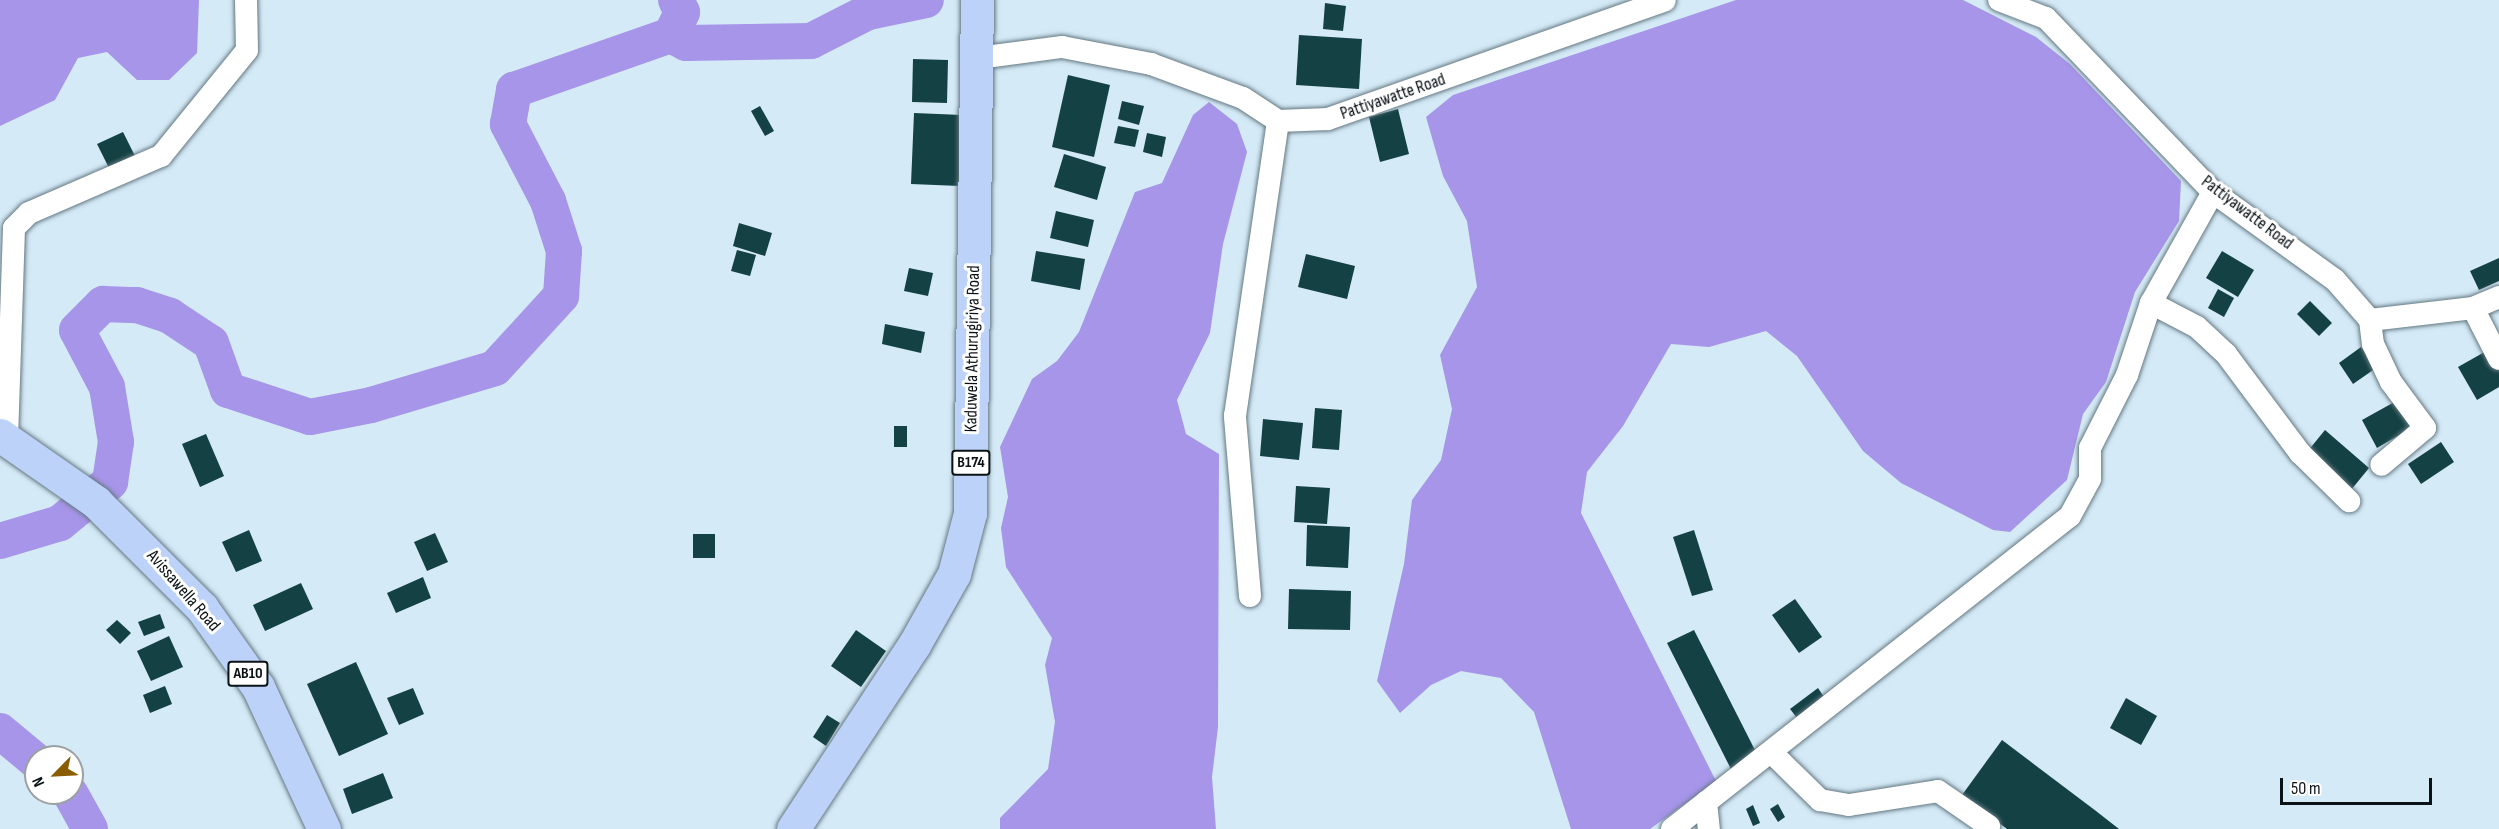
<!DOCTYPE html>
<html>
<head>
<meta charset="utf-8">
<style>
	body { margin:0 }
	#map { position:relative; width:2499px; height:829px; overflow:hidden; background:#d4eaf6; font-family:"Sofia Sans Condensed",sans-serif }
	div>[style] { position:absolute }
	.water>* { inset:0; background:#a795e9 }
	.river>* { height:36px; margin:-18px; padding:0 18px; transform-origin:18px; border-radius:18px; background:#a795e9 }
	.building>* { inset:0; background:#144143 }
	.roads { filter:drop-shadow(0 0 2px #647882) drop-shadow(0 0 2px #647882) }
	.street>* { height:22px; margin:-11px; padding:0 11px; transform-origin:11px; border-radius:11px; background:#fff }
	.primary>* { height:33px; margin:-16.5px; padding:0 16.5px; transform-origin:16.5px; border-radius:16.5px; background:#bcd2f9 }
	span { translate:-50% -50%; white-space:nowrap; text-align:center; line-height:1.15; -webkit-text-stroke:6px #fff; paint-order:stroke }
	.shield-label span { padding:2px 4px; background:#fff; border:2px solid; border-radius:4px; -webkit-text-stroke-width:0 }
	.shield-label { font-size:16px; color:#0a1215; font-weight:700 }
	.street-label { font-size:18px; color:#0a1215 }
	.north { position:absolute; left:24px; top:745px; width:60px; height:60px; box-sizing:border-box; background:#fff; border:2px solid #9da0a1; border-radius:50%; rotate:246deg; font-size:16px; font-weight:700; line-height:24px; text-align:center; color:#0a1215 }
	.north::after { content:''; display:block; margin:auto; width:21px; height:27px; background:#8b5d01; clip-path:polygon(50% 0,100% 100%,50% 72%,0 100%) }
	.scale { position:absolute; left:2280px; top:778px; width:152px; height:27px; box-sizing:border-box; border:3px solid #0a1215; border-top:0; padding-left:8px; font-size:18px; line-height:21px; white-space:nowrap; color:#0a1215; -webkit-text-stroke:4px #fff; paint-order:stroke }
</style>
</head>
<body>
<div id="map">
	<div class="water">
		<div style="clip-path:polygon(0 0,199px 0,197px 53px,169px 80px,137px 80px,107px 52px,78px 58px,55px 100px,0 126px)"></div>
		<div style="clip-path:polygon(1736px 0,1963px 0,2036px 37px,2070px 64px,2181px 181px,2179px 221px,2135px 292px,2106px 382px,2083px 414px,2067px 480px,2010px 532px,1993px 530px,1901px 483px,1863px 451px,1797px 356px,1766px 331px,1709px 347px,1671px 344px,1623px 426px,1587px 472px,1581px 513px,1716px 781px,1650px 829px,1571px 829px,1534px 712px,1501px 678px,1461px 671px,1431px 685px,1400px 713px,1377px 681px,1404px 564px,1412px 500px,1441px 460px,1452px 409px,1440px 355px,1477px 287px,1467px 221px,1443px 176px,1426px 117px,1453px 95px)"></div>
		<div style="clip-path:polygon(1209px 102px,1237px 124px,1247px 152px,1223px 244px,1210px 333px,1177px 400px,1186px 434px,1219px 454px,1218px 727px,1212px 777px,1216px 829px,1000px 829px,1000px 818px,1048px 769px,1055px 722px,1045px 665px,1052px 638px,1006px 567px,1001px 528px,1008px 497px,1000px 447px,1032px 379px,1057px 361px,1079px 332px,1135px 192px,1162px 183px,1193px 115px)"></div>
	</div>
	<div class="river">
		<div style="left:671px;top:35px;width:17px;rotate:28deg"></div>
		<div style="left:686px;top:43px;width:125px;rotate:-0.9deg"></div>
		<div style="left:811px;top:41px;width:64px;rotate:-27deg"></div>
		<div style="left:868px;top:12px;width:59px;rotate:-11.7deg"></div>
		<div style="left:0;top:541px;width:63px;rotate:-16.7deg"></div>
		<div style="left:60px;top:523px;width:65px;rotate:-39.4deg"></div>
		<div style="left:110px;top:482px;width:40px;rotate:-81.5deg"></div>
		<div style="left:116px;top:442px;width:56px;rotate:-99.3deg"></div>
		<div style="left:107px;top:387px;width:64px;rotate:-117.8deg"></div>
		<div style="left:77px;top:330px;width:37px;rotate:-45deg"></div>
		<div style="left:103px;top:304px;width:34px;rotate:2deg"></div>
		<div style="left:137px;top:305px;width:35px;rotate:18deg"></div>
		<div style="left:170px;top:316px;width:49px;rotate:33.4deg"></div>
		<div style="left:211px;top:343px;width:50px;rotate:70.1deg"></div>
		<div style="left:228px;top:390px;width:86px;rotate:18.2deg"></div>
		<div style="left:310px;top:417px;width:62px;rotate:-11.1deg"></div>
		<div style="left:371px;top:405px;width:129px;rotate:-16.6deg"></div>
		<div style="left:495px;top:368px;width:98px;rotate:-47.5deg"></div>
		<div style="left:561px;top:296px;width:45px;rotate:-86.2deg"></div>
		<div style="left:564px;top:251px;width:52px;rotate:-107.7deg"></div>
		<div style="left:548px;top:201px;width:87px;rotate:-117.5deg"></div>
		<div style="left:508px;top:124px;width:35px;rotate:-80deg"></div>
		<div style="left:514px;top:90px;width:166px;rotate:-19.3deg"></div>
		<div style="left:671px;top:35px;width:25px;rotate:-64deg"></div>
		<div style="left:682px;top:12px;width:13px;rotate:-117deg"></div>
		<div style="left:0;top:731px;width:47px;rotate:39.8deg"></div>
		<div style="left:70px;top:793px;width:41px;rotate:60.9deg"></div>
	</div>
	<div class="building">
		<div style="clip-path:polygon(1325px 3px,1346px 6px,1343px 31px,1323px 29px)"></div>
		<div style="clip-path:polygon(1299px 35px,1362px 39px,1359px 89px,1296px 85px)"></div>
		<div style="clip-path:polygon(913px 59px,948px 60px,947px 103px,912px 102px)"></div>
		<div style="clip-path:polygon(1068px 75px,1110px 85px,1094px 157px,1052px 147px)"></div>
		<div style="clip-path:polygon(1122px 101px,1144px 106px,1139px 125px,1118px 119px)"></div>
		<div style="clip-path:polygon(760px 106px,774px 131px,765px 136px,751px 111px)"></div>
		<div style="clip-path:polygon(1398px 109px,1409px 154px,1380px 162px,1369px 117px)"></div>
		<div style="clip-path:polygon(914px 113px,962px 115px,960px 186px,911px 184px)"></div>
		<div style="clip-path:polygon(1118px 126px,1139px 130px,1135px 147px,1114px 143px)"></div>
		<div style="clip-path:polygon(123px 132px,136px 158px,110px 170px,97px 144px)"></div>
		<div style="clip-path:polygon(1147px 133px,1166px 137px,1162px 157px,1143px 152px)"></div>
		<div style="clip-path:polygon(1064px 154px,1106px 167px,1097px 200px,1054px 187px)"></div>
		<div style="clip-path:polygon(1056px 211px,1094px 220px,1088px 247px,1050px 238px)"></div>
		<div style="clip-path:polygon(739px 223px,772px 233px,765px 256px,733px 246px)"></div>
		<div style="clip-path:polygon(737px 250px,756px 255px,750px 276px,731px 271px)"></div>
		<div style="clip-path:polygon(1036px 251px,1085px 259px,1080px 290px,1031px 281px)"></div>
		<div style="clip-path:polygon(2222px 251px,2254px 270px,2238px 297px,2206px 278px)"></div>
		<div style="clip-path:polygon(1306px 254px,1355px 266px,1347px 299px,1298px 287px)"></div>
		<div style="clip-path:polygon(2499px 258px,2499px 281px,2479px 290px,2470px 271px)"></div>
		<div style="clip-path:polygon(909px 268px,933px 273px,928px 296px,904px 291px)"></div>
		<div style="clip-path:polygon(2218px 289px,2234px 298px,2224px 317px,2208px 308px)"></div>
		<div style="clip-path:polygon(2310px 301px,2332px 323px,2319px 336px,2297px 314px)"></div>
		<div style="clip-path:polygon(885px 324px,925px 332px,921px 353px,882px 344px)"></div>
		<div style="clip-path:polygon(2361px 347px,2376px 368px,2353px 384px,2339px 363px)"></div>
		<div style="clip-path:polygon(2488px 350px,2499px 369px,2499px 387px,2477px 400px,2458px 367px)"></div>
		<div style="clip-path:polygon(2398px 400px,2413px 427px,2377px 448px,2362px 420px)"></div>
		<div style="clip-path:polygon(1315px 408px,1342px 410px,1339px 450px,1312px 448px)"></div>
		<div style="clip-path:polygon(1263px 419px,1303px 423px,1299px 460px,1260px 456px)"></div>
		<div style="clip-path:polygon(894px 426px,907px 426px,907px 447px,894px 447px)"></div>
		<div style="clip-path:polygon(2325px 430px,2369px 468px,2351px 490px,2307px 452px)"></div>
		<div style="clip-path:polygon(206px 434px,224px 476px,200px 487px,182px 444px)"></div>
		<div style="clip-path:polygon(2441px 442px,2454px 462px,2421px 484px,2408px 464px)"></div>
		<div style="clip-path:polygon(1296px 486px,1330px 488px,1327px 524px,1294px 522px)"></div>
		<div style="clip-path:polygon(1307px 525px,1350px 527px,1348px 568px,1306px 566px)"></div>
		<div style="clip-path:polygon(249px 530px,262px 561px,236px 572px,222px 542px)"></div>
		<div style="clip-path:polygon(1694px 530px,1713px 590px,1692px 596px,1673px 537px)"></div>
		<div style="clip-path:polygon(435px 533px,448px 562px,427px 571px,414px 542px)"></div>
		<div style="clip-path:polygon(693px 534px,715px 534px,715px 558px,693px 558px)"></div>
		<div style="clip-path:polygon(423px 577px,431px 598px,396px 613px,387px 593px)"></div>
		<div style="clip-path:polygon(301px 583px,313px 609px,265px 631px,253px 605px)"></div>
		<div style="clip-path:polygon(1289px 589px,1351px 591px,1350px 630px,1288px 629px)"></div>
		<div style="clip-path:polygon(1795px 599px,1822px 637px,1799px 653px,1772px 615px)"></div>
		<div style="clip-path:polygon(160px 614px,165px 628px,144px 636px,138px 622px)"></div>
		<div style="clip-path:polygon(117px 620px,131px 633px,120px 644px,106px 630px)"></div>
		<div style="clip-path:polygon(856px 630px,886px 651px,861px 687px,831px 666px)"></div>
		<div style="clip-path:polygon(1694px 630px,1760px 760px,1733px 773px,1667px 643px)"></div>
		<div style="clip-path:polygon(169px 636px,183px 667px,151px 681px,137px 651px)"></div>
		<div style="clip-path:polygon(356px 662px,388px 734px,339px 756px,307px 684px)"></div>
		<div style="clip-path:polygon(165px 686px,172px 704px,150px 713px,143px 695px)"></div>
		<div style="clip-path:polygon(413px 688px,424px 714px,399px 725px,387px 698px)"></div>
		<div style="clip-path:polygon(1818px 688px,1828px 703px,1801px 723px,1790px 709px)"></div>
		<div style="clip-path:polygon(2126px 698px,2157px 716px,2141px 745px,2110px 728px)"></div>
		<div style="clip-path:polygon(827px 715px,840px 723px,826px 746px,813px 737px)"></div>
		<div style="clip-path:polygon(2002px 740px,2096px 811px,2119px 829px,2007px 829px,1962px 795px)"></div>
		<div style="clip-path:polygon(383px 773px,393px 798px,352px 814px,343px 789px)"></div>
		<div style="clip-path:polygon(1778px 804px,1785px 817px,1778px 822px,1770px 809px)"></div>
		<div style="clip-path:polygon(1753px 805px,1760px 823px,1753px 826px,1746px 809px)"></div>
	</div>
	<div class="roads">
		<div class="street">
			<div style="left:1999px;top:0;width:50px;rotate:21deg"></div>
			<div style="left:2046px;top:18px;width:241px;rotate:46.2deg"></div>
			<div style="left:2213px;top:192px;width:150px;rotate:35.8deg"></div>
			<div style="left:2335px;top:280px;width:53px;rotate:48.8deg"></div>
			<div style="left:2370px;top:320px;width:104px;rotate:-6.6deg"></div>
			<div style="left:2473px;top:308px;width:28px;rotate:-23deg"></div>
			<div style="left:978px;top:58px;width:85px;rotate:-7.5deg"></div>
			<div style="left:1062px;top:47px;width:91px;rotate:10.8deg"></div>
			<div style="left:1151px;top:64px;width:98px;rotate:20.3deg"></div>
			<div style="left:1243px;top:98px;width:42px;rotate:33.3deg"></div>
			<div style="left:1278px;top:121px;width:50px;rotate:-2.3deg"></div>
			<div style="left:1328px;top:119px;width:357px;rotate:-19.4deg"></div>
			<div style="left:2151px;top:303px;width:52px;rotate:27.6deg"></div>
			<div style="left:2197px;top:327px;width:40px;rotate:43deg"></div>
			<div style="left:2226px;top:354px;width:124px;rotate:53.2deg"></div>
			<div style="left:2300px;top:453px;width:69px;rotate:44.4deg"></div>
			<div style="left:2473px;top:308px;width:57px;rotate:63deg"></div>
			<div style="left:2370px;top:320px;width:24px;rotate:83deg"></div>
			<div style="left:2373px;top:344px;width:42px;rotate:64.7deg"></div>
			<div style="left:2391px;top:382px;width:57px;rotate:53.5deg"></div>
			<div style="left:2425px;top:428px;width:57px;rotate:139.9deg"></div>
			<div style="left:7px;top:439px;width:211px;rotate:-88.1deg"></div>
			<div style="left:14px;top:228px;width:21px;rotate:-45deg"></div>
			<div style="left:29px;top:213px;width:144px;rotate:-23.4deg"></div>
			<div style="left:161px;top:156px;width:136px;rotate:-50.9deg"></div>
			<div style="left:247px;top:50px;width:50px;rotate:-91.1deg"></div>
			<div style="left:1250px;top:596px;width:181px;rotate:-94.8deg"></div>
			<div style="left:1235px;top:416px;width:298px;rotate:-81.7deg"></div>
			<div style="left:1771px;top:752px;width:69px;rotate:44.4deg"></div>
			<div style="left:1820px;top:800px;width:29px;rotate:10deg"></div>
			<div style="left:1849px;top:805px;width:90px;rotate:-8.9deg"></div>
			<div style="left:1938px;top:791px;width:62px;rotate:34.5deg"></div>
			<div style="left:1706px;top:802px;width:27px;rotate:84deg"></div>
			<div style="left:1672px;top:829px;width:506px;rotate:-38.18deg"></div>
			<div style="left:2070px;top:516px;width:42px;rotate:-61.6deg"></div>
			<div style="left:2090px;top:479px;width:31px;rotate:-90deg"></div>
			<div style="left:2090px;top:448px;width:82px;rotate:-63.1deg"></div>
			<div style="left:2127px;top:375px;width:76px;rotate:-71.6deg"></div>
			<div style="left:2151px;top:303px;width:127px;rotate:-60.8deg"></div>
		</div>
		<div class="primary">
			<div style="left:0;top:435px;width:117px;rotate:34.9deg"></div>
			<div style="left:96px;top:502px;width:150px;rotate:45deg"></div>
			<div style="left:202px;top:608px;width:97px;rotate:54.7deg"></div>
			<div style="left:258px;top:687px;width:157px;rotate:65.1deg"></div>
			<div style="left:793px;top:829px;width:220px;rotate:-56.7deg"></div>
			<div style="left:914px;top:645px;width:81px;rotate:-60.6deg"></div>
			<div style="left:954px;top:574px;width:63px;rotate:-75.3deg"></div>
			<div style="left:970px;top:513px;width:513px;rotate:-89.22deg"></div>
		</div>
	</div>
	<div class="shield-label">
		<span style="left:971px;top:463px">B174</span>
		<span style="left:248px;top:674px">AB10</span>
	</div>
	<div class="street-label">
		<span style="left:1393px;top:97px;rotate:-19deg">Pattiyawatte Road</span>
		<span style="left:2247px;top:213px;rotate:37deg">Pattiyawatte Road</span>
		<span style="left:973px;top:349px;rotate:-89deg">Kaduwela Athurugiriya Road</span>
		<span style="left:183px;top:591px;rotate:49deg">Avissawella Road</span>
	</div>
	<div class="north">N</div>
	<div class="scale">50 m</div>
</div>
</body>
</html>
